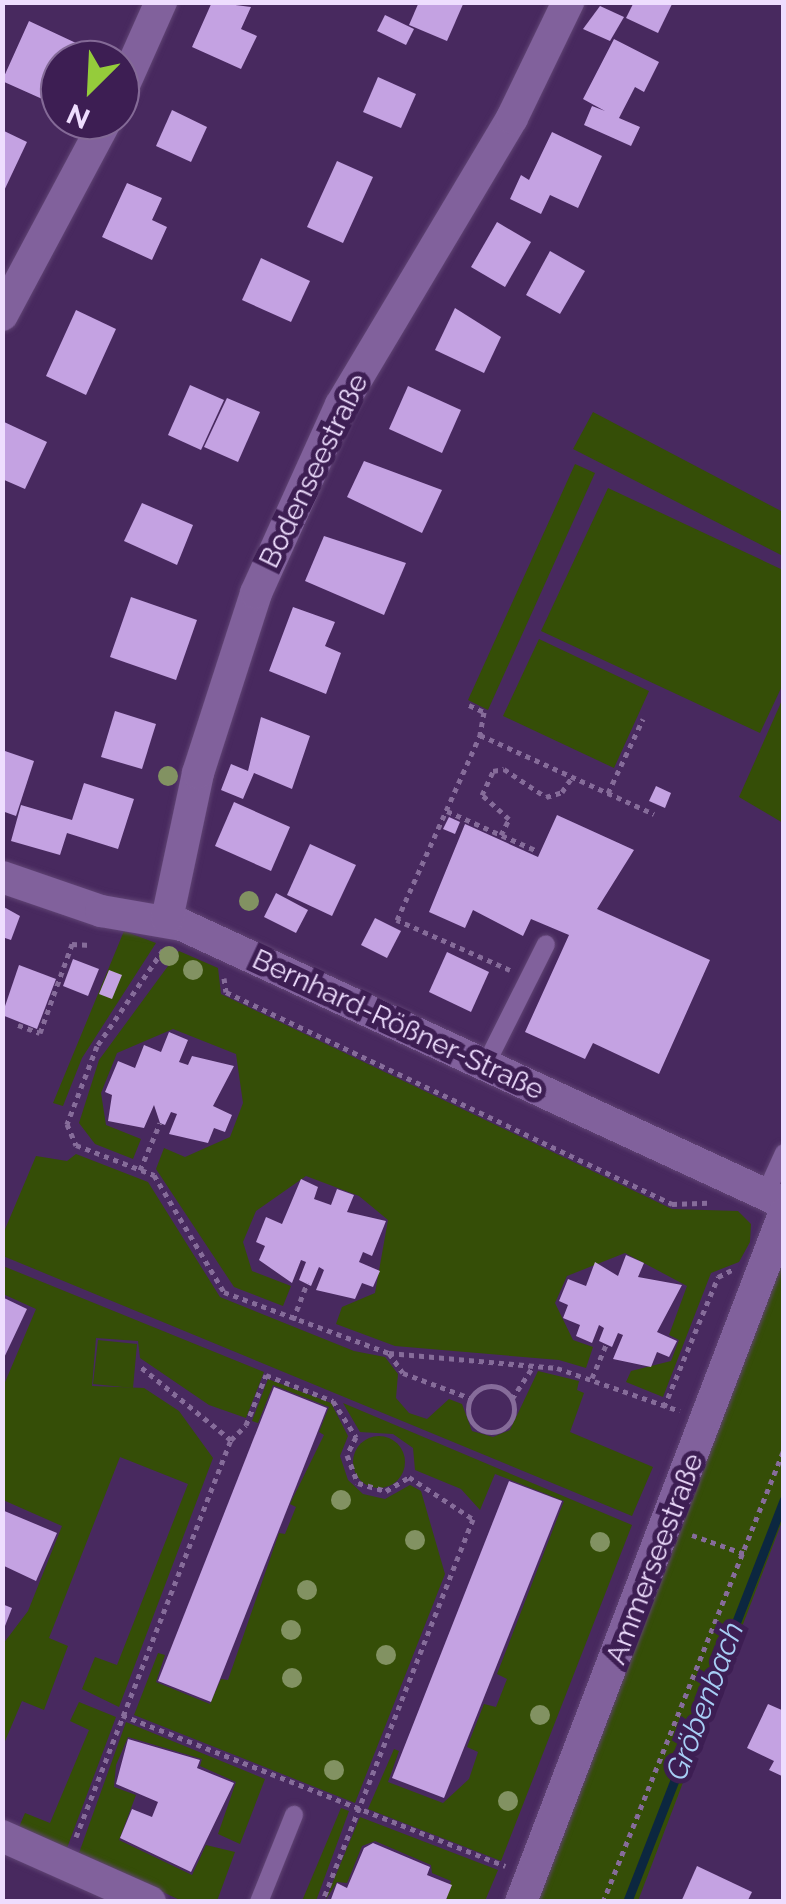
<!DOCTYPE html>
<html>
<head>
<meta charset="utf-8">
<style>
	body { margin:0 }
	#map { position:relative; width:786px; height:1904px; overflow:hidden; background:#48295f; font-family:Raleway,sans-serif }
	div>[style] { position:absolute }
	.green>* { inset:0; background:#354e07 }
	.round { border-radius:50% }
	.stream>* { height:9px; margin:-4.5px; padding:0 4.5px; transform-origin:4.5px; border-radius:4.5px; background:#0c2740 }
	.building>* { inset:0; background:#c4a2e2 }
	.path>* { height:5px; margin-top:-2.5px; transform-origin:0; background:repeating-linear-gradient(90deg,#866c9a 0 5px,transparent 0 10px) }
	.path>.ring { margin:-2.5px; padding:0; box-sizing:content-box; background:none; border:5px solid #866c9a; border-radius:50% }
	.roads { filter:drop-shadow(0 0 2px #604474) drop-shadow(0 0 2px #604474) }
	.service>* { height:18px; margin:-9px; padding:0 9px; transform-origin:9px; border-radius:9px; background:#81619c }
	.minor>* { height:32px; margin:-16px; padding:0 16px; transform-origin:16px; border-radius:16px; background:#81619c }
	.trees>* { width:20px; height:20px; margin:-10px; border-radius:50%; background:#829262 }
	span { translate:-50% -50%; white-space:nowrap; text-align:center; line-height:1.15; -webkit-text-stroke:10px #3d1e53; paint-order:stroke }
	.street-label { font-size:28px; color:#eeddfe }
	.water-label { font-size:30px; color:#a7cef5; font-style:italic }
	.frame { position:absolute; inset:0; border:5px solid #eeddfe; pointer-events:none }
	.north { position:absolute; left:40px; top:40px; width:100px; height:100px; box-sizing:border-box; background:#3d1e53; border:2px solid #846a97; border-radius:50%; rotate:204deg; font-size:28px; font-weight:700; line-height:40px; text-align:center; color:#eeddfe }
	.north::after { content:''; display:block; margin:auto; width:35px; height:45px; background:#95cc3b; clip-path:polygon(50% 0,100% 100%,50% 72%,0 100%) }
</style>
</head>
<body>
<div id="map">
	<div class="green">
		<div style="clip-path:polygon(593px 412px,783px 512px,783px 556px,573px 449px)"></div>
		<div style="clip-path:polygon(575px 464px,595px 473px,488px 710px,468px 700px)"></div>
		<div style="clip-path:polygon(608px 488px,783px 570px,783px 684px,760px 733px,541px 631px)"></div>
		<div style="clip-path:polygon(539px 639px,649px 691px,614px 768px,503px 716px)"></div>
		<div style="clip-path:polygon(783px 698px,784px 823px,783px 823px,739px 797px)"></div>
		<div style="clip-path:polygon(124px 931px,156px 943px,82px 1058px,63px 1106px,53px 1103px)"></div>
		<div style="clip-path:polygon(179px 951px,218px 968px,221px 994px,672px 1209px,738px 1211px,751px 1224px,750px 1242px,739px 1262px,711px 1273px,663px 1397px,626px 1382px,631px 1371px,671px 1361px,679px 1340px,669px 1335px,687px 1286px,625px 1253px,567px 1276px,555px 1303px,573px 1340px,593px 1347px,586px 1368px,559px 1360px,395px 1346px,336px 1324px,342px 1307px,375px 1293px,388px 1220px,359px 1196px,306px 1176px,256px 1211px,243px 1242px,252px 1271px,291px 1286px,283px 1306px,234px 1287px,156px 1169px,164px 1148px,185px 1157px,230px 1137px,243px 1103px,236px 1054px,173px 1029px,117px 1053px,101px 1093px,106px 1125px,141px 1139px,133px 1159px,95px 1144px,79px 1123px,99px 1060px)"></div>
		<div style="clip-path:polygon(76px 1154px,148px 1182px,220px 1297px,354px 1351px,385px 1357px,398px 1374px,396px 1398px,409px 1413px,427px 1419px,449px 1399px,462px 1404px,472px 1431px,493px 1437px,510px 1430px,538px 1371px,579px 1381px,577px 1390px,584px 1393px,570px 1432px,653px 1467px,632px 1516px,3px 1256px,3px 1234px,36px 1156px,67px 1161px)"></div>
		<div style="clip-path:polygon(783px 1254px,783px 1519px,638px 1901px,531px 1902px)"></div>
		<div style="clip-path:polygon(3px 1266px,264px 1372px,246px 1418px,209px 1405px,140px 1358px,138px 1341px,96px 1338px,92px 1386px,144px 1388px,179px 1411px,213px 1458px,119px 1707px,82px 1689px,95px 1657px,117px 1665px,188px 1484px,120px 1457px,49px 1638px,68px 1646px,44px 1710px,22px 1701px,3px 1746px,3px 1644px,28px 1611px,62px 1526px,3px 1500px,3px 1387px,36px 1309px,3px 1294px)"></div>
		<div style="clip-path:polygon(98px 1340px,137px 1344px,133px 1388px,93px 1384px)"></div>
		<div style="clip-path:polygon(268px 1379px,331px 1403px,348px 1436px,340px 1456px,348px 1480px,363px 1494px,385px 1499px,410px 1485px,421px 1491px,445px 1574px,355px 1803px,134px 1715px,158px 1653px,165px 1655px,156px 1682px,210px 1704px,221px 1679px,228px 1680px,279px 1533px,285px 1534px,296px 1507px,290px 1504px,324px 1435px,319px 1432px,329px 1407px,273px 1385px,258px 1423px,252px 1421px)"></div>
		<div style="clip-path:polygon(343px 1403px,632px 1525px,501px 1861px,368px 1809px,394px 1749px,399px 1751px,388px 1782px,443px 1803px,469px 1779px,478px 1752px,467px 1747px,484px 1704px,496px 1707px,507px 1679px,497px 1674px,564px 1501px,495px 1474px,480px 1510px,461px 1489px,415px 1470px,413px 1448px,393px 1434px,360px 1432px)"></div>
		<div class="round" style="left:353px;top:1436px;width:52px;height:52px"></div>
		<div style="clip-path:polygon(79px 1702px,116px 1717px,67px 1848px,19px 1827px,25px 1813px,50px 1823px,89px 1730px,70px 1721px)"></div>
		<div style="clip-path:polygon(126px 1722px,265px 1779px,240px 1844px,218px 1834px,236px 1782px,200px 1766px,202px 1759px,128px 1737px,116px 1765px,114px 1787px,136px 1795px,119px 1840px,192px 1875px,206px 1845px,235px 1852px,217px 1901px,182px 1901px,79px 1853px)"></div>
		<div style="clip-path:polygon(341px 1808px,349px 1811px,316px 1901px,302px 1901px)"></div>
		<div style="clip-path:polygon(360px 1817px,498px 1870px,485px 1901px,446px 1901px,451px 1881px,432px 1873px,431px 1865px,375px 1841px,362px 1846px,347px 1883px,337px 1882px,325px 1901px)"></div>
	</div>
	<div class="stream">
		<div style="left:627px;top:1902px;width:432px;rotate:-68.7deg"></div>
	</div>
	<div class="building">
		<div style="clip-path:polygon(212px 2px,251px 7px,241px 29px,257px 36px,241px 69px,192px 47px)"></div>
		<div style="clip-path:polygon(419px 2px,464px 2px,447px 41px,409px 25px)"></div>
		<div style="clip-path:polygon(634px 2px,673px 2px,658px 33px,626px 18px)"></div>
		<div style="clip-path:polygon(600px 6px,624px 17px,610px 41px,583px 29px)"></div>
		<div style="clip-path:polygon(385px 15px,414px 29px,406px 45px,377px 31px)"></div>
		<div style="clip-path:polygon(29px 21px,76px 43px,68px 60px,60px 60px,49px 102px,2px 81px)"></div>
		<div style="clip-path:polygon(614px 39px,659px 62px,644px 92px,635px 87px,619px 118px,640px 127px,631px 146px,584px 125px,592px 106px,605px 111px,583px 99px)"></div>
		<div style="clip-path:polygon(378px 77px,416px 94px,401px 128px,363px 112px)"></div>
		<div style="clip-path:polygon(172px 110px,207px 127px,191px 162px,156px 146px)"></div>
		<div style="clip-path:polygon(2px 130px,27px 142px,2px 195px)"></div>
		<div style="clip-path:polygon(552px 132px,602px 156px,578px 208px,550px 195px,541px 214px,510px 199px,521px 175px,529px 180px)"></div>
		<div style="clip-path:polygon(337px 161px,373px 177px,343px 243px,307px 227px)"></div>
		<div style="clip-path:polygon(127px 183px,162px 198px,152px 220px,167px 227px,152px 260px,102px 237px)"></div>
		<div style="clip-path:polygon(497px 222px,531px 242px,505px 287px,471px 267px)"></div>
		<div style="clip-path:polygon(550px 251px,585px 271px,560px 314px,526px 295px)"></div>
		<div style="clip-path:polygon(261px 258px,310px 281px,291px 322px,242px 300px)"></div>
		<div style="clip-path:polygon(455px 308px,501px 337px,484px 373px,435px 350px)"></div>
		<div style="clip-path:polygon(76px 310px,116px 329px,86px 395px,46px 376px)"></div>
		<div style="clip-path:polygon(190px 385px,224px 400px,201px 450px,168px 435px)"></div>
		<div style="clip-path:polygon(408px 386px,461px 410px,442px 453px,389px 429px)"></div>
		<div style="clip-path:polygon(227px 398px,260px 412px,238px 462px,204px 447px)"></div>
		<div style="clip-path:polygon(2px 421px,47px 442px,25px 489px,2px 479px)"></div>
		<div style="clip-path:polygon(364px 461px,442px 490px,422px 533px,347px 497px)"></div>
		<div style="clip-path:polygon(142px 503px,193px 525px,177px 565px,124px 541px)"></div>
		<div style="clip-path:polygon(324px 536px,406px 563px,384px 615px,305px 581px)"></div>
		<div style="clip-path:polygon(131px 597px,197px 620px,176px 680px,110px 657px)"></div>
		<div style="clip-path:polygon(293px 607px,335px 622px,325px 646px,341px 653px,326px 694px,269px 671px)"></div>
		<div style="clip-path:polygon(115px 711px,156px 724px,142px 769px,101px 757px)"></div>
		<div style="clip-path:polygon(261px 717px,310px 736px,292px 789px,254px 773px,243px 799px,221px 790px,231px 764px,248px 771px)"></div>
		<div style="clip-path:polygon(2px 750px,34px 761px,16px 816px,2px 811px)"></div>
		<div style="clip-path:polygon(84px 783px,134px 799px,118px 849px,67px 833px,60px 855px,11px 841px,21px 805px,72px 820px)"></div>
		<div style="clip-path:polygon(656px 786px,671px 793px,665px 808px,649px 801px)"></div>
		<div style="clip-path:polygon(234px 802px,290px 827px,271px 871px,215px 846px)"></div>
		<div style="clip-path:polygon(557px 815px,634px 850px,597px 909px,710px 960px,659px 1074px,593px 1043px,585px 1059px,525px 1032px,569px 935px,531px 919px,523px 936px,473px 910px,465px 928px,429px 912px,465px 824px,538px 857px)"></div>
		<div style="clip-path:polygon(449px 817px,460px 822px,455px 834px,443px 829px)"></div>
		<div style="clip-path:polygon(310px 844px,356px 865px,332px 916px,287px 895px)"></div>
		<div style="clip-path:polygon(276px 893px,308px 910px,296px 933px,264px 917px)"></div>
		<div style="clip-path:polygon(2px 906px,20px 916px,11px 940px,2px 937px)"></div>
		<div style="clip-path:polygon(375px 918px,401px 931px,387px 958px,361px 945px)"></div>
		<div style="clip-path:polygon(447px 952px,489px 972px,471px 1012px,429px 992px)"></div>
		<div style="clip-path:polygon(73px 959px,99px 969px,88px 996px,63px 986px)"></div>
		<div style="clip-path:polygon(19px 965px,56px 979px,37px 1029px,2px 1015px)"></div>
		<div style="clip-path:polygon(109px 970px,122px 975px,112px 999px,99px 994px)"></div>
		<div style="clip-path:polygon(169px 1032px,188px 1040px,179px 1062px,188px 1065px,192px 1056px,234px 1066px,213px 1106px,232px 1115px,225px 1132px,214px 1128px,208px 1143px,169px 1134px,177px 1114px,171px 1112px,165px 1125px,160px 1123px,154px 1105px,144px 1128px,108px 1121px,112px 1095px,105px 1092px,118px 1061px,135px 1068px,144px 1045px,161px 1052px)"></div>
		<div style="clip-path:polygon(301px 1179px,318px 1187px,314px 1199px,331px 1205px,337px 1189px,354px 1195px,347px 1212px,386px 1221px,372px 1256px,363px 1252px,359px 1262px,380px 1271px,373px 1287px,362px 1283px,355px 1299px,316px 1290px,324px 1270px,319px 1267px,311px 1286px,299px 1280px,306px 1262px,301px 1260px,292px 1283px,259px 1260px,265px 1246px,256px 1242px,266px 1217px,282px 1224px)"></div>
		<div style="clip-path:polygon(626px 1255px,644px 1263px,638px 1277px,682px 1285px,657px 1332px,677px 1341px,669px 1357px,657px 1352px,651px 1367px,613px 1359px,623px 1335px,618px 1333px,612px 1347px,599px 1341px,604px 1328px,599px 1325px,592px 1343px,576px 1336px,580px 1325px,563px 1318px,568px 1305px,559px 1301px,568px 1279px,586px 1286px,595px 1262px,618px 1276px)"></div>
		<div style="clip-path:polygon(2px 1297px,27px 1309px,2px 1362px)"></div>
		<div style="clip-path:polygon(274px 1387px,327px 1408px,211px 1702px,158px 1681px)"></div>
		<div style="clip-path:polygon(509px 1481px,562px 1501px,444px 1798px,392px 1778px)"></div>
		<div style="clip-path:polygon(2px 1510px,57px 1533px,36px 1581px,2px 1565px)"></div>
		<div style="clip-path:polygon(2px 1604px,12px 1608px,3px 1631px,2px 1631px)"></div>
		<div style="clip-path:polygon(768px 1704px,784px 1711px,784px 1777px,769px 1770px,774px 1761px,747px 1748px)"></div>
		<div style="clip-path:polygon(128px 1739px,200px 1760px,197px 1768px,234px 1783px,191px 1872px,120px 1838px,132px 1809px,152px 1817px,158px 1802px,116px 1784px)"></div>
		<div style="clip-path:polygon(373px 1843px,430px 1867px,427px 1875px,452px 1885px,445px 1902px,330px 1902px,337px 1883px,347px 1888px,364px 1848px)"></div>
		<div style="clip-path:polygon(697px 1866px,752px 1892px,747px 1902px,681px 1902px)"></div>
	</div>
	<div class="path">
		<div style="left:469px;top:705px;width:17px;rotate:25deg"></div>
		<div style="left:484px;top:712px;width:23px;rotate:100deg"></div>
		<div style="left:608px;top:793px;width:82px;rotate:-64.7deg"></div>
		<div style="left:447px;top:811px;width:96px;rotate:23.9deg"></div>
		<div style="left:501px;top:835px;width:18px;rotate:-63deg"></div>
		<div style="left:509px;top:819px;width:36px;rotate:-138deg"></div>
		<div style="left:482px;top:795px;width:26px;rotate:-65deg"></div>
		<div style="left:493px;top:771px;width:11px;rotate:-10deg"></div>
		<div style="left:504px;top:769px;width:50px;rotate:33.7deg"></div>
		<div style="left:546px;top:797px;width:17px;rotate:-17deg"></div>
		<div style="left:562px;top:792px;width:18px;rotate:-56deg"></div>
		<div style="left:2px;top:939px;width:2px;rotate:-27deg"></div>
		<div style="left:163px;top:950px;width:116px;rotate:124.5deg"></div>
		<div style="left:97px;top:1046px;width:84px;rotate:111deg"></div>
		<div style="left:67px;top:1124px;width:23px;rotate:67deg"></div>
		<div style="left:76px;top:1145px;width:84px;rotate:21deg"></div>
		<div style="left:154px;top:1175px;width:136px;rotate:59.1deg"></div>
		<div style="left:224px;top:1292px;width:176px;rotate:20.3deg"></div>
		<div style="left:389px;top:1353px;width:169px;rotate:5.1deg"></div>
		<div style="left:557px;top:1368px;width:130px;rotate:19.3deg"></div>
		<div style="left:510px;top:970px;width:124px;rotate:-156.1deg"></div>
		<div style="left:397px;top:920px;width:203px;rotate:-65.8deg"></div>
		<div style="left:480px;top:735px;width:191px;rotate:24.4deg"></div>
		<div style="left:224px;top:978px;width:14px;rotate:82deg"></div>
		<div style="left:226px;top:992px;width:494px;rotate:25.4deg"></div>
		<div style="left:672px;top:1204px;width:36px;rotate:-2deg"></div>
		<div style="left:18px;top:1025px;width:23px;rotate:20deg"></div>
		<div style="left:40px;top:1033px;width:95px;rotate:-70.2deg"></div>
		<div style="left:72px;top:944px;width:19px;rotate:3deg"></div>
		<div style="left:2px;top:1161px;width:28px;rotate:90deg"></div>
		<div style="left:140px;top:1170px;width:51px;rotate:-66.9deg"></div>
		<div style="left:293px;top:1320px;width:40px;rotate:-69deg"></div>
		<div style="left:389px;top:1353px;width:24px;rotate:55deg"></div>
		<div style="left:403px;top:1373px;width:72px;rotate:20.5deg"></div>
		<div style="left:592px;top:1378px;width:36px;rotate:-67deg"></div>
		<div class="ring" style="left:468px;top:1386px;width:41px;height:41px"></div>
		<div style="left:512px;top:1399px;width:40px;rotate:-57.1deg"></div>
		<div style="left:664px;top:1407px;width:141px;rotate:-67.4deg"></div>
		<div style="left:718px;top:1277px;width:16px;rotate:-27deg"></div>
		<div style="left:231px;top:1440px;width:21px;rotate:-45deg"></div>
		<div style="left:246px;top:1425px;width:54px;rotate:-68.2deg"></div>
		<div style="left:266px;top:1375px;width:72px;rotate:21.2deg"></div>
		<div style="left:333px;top:1401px;width:43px;rotate:57.4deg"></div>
		<div style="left:356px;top:1437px;width:20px;rotate:117deg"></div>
		<div style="left:347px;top:1455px;width:30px;rotate:69deg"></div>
		<div style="left:358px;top:1483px;width:29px;rotate:16deg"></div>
		<div style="left:386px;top:1491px;width:27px;rotate:-31deg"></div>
		<div style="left:409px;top:1477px;width:77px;rotate:33.3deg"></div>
		<div style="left:473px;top:1519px;width:412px;rotate:111.5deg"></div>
		<div style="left:692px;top:1535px;width:56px;rotate:19.7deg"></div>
		<div style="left:2px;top:1597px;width:2px;rotate:27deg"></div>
		<div style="left:122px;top:1715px;width:412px;rotate:21.5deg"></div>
		<div style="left:76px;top:1837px;width:426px;rotate:-68.7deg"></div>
		<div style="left:231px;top:1440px;width:116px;rotate:-141deg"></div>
		<div style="left:603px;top:1902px;width:488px;rotate:-68.2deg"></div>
	</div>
	<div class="roads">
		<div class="service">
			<div style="left:485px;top:1066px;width:136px;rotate:-63.4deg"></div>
			<div style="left:765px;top:1195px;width:46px;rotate:-65.7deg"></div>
			<div style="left:259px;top:1902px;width:94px;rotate:-68.1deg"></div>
		</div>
		<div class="minor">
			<div style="left:120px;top:94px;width:101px;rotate:-66deg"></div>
			<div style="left:2px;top:315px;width:221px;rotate:-61.9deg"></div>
			<div style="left:2px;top:877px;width:105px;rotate:19deg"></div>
			<div style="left:101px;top:911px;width:82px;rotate:9.8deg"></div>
			<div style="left:182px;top:925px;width:663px;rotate:24.79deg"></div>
			<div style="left:167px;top:919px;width:149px;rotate:-78deg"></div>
			<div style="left:198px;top:773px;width:189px;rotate:-72.1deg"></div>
			<div style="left:256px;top:593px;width:206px;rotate:-65.7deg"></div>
			<div style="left:341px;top:405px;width:334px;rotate:-59.2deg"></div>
			<div style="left:512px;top:118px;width:129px;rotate:-64.2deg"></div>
			<div style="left:2px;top:1836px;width:162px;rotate:24deg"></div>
			<div style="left:521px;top:1902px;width:737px;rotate:-69.08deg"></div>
		</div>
	</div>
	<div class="trees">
		<div style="left:168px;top:776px"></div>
		<div style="left:249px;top:901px"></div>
		<div style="left:169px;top:956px"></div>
		<div style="left:193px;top:970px"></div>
		<div style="left:341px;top:1500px"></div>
		<div style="left:415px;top:1540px"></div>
		<div style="left:600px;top:1542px"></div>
		<div style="left:307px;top:1590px"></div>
		<div style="left:291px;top:1630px"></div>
		<div style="left:386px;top:1655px"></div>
		<div style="left:292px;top:1678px"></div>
		<div style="left:540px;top:1715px"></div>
		<div style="left:334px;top:1770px"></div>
		<div style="left:508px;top:1801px"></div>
	</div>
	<div class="street-label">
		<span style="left:314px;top:471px;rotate:-64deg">Bodenseestraße</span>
		<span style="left:398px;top:1025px;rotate:25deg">Bernhard-Rößner-Straße</span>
		<span style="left:655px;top:1559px;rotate:-69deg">Ammerseestraße</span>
	</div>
	<div class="water-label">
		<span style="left:705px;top:1701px;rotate:-69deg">Gröbenbach</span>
	</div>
	<div class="frame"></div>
	<div class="north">N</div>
</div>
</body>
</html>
